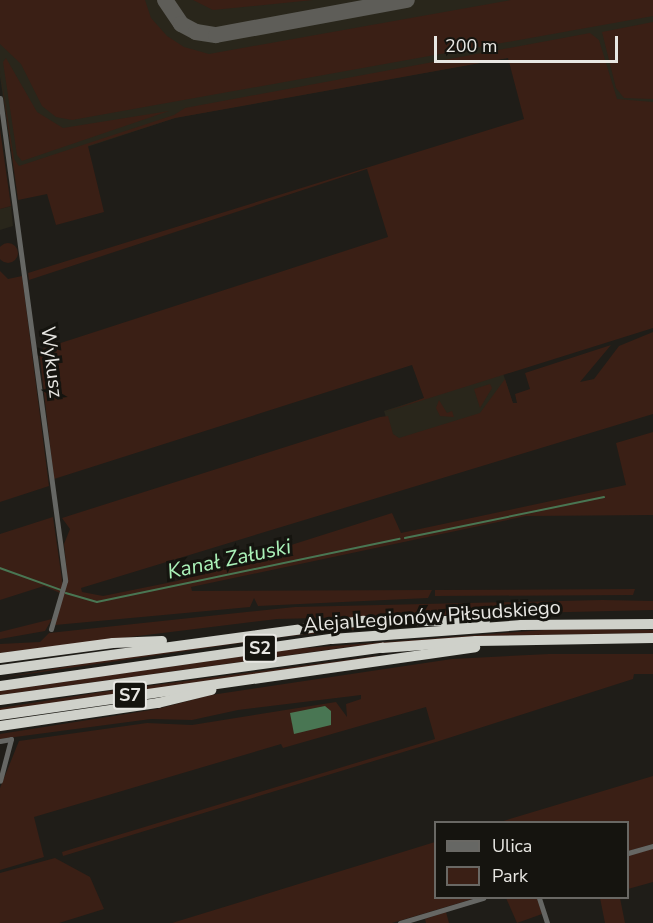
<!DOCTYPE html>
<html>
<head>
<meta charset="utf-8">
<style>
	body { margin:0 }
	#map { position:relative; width:653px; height:923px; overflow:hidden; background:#1f1d18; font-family:"Nunito Sans",sans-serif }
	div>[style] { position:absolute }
	.built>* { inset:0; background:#29261b }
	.green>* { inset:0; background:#3a1f15 }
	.round { border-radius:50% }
	.water>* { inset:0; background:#497653 }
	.stream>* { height:1.5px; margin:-0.75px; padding:0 0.75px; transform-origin:0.75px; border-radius:0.75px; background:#497653 }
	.taxiway>* { height:16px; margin:-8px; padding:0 8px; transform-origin:8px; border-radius:8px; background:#5e5d58 }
	.minor>* { height:5px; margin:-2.5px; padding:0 2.5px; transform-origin:2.5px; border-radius:2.5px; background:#666764 }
	.motorway>* { height:10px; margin:-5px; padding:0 5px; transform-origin:5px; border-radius:5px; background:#cfd1ca }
	span { translate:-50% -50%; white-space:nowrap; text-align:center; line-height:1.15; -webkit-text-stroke:6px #15140f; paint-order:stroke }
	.shield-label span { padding:2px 4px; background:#15140f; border:2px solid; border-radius:4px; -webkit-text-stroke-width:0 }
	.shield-label { font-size:18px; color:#e8e7e3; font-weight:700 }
	.street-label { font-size:20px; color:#e8e7e3 }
	.water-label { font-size:21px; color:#aaf1b8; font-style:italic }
	.legend { position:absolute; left:434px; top:821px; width:195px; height:78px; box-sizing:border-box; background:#15140f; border:2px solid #696864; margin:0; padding:8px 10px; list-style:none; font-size:18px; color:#e8e7e3 }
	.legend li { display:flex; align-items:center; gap:12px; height:30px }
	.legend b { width:30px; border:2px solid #696864 }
	.scale { position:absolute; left:434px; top:36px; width:184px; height:27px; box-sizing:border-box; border:3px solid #e8e7e3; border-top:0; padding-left:8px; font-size:18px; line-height:21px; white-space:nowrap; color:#e8e7e3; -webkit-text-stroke:4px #15140f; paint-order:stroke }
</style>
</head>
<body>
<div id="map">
	<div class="built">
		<div style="clip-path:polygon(0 0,653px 0,653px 107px,612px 106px,595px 42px,175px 118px,14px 171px,0 77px)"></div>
		<div style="clip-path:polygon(11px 206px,13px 226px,0 230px,0 209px)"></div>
		<div style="clip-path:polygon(503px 373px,513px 404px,393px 441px,384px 411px)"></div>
	</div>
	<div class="green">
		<div style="clip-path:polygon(0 0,145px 0,151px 18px,167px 36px,184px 47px,209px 54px,511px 0,653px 0,653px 16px,72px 120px,56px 117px,42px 106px,21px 64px,0 44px)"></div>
		<div style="clip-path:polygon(193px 0,313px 0,213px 10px)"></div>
		<div style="clip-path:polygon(653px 22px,653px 99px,624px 98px,616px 88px,602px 32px)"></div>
		<div style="clip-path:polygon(590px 33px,599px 40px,617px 99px,653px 102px,653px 328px,385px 412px,424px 398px,412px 365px,54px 479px,39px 350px,388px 237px,367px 169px,29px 280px,28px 273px,524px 119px,508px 58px,175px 118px,88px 146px,104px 212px,56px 225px,47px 194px,18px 200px,0 69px,14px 159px,19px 166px,174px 115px,185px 108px)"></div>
		<div style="clip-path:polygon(6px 58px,37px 112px,63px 128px,169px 111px,22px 161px,17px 155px,3px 62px)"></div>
		<div style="clip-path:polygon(0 129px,11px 206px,0 209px)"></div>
		<div class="round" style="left:-2px;top:243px;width:20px;height:20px"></div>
		<div style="clip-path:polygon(0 271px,8px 279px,22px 276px,49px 486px,0 502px)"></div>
		<div style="clip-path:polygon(653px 332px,653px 414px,81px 588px,82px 592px,103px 596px,177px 581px,392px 513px,401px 533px,626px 485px,616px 443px,653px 432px,653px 515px,526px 516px,191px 587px,192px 591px,432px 590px,428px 598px,258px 606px,254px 598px,250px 607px,55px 625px,67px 573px,64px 544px,70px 529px,62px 518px,380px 417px,388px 416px,393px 434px,399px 438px,480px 413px,505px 379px,513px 403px,517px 403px,515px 394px,530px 389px,525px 373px,611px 345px,580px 382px,594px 379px,619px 346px)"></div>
		<div style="clip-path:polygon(490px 384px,492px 388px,480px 408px,474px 389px)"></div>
		<div style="clip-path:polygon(439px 400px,447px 413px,452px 411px,454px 417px,440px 416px,436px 408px)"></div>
		<div style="clip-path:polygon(53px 517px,63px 587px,60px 593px,44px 586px,0 600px,0 534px)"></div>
		<div style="clip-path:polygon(635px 589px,633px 595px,435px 596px,435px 590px)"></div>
		<div style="clip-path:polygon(602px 600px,653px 601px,653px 610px,277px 619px,0 653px,0 644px,40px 642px,49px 633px,295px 607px)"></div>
		<div style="clip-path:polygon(52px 619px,45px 631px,0 639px,0 632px)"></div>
		<div style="clip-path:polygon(388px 623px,409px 624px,281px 637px,0 678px,150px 652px)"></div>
		<div style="clip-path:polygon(557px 629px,653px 630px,653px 633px,481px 636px,348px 647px,0 695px,0 691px,293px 649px)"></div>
		<div style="clip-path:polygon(549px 654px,653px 654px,653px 674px,634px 674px,633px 679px,436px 742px,63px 856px,62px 852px,435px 739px,426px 707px,283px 748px,281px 744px,34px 817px,44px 857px,0 870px,0 788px,19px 741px,147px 723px,192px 725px,336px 702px,347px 717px,346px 704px,361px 699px,361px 695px,238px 710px,192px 720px,151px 719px,0 739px,0 734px,157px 709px,211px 695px,452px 659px)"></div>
		<div style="clip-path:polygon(376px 656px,376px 660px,0 711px,0 708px,101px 692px)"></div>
		<div style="clip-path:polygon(653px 776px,653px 844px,628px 851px,628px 822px,500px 822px)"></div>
		<div style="clip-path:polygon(435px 842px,436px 898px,476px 898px,392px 923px,172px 923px)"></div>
		<div style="clip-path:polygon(653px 848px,653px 882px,628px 889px,628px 856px)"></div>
		<div style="clip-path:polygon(55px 858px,90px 877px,104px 909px,59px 923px,0 923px,0 873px)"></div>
		<div style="clip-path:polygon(506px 898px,537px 898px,542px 914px,517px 923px)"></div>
		<div style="clip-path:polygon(600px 898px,620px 898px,625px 923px,605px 923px)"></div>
		<div style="clip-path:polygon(446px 912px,449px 923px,426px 923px,425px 919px)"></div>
	</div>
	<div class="water">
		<div style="clip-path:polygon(325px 706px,331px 711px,331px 725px,294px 734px,290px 713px)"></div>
	</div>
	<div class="stream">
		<div style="left:405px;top:538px;width:203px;rotate:-11.6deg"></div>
		<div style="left:0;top:568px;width:65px;rotate:19.8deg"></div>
		<div style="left:66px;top:593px;width:32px;rotate:16deg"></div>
		<div style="left:97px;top:602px;width:309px;rotate:-11.8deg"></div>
	</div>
	<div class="taxiway">
		<div style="left:165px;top:0;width:29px;rotate:56deg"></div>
		<div style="left:181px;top:24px;width:17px;rotate:28deg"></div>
		<div style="left:196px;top:32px;width:20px;rotate:9deg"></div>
		<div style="left:216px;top:35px;width:194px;rotate:-10.4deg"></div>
	</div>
	<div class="minor">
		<div style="left:0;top:98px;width:487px;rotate:82.3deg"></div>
		<div style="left:65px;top:581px;width:50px;rotate:106.3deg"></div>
		<div style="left:0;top:741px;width:11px;rotate:-10deg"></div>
		<div style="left:11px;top:739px;width:43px;rotate:104.7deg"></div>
		<div style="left:628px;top:853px;width:26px;rotate:-16deg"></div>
		<div style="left:539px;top:898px;width:26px;rotate:72deg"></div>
		<div style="left:400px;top:923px;width:87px;rotate:-16.8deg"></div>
	</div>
	<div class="motorway">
		<div style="left:0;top:658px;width:114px;rotate:-7.6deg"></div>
		<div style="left:113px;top:643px;width:49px;rotate:-2.3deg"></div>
		<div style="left:0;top:670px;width:367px;rotate:-7.7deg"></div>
		<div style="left:364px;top:621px;width:121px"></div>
		<div style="left:0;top:686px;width:335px;rotate:-8.1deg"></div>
		<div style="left:332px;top:639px;width:190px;rotate:-4.2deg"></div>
		<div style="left:521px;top:625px;width:132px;rotate:-0.4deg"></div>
		<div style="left:0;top:700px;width:386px;rotate:-7.8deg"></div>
		<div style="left:382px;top:648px;width:94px;rotate:-4.3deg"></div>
		<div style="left:476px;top:641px;width:177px;rotate:-1deg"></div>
		<div style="left:0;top:715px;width:480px;rotate:-8.1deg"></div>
		<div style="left:0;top:726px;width:160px;rotate:-8.3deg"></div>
		<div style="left:158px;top:703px;width:55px;rotate:-13.8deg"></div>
	</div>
	<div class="shield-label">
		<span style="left:260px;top:648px">S2</span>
		<span style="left:130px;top:695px">S7</span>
	</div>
	<div class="street-label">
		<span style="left:52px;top:362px;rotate:83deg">Wykusz</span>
		<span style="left:432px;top:616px;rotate:-4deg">Aleja Legionów Piłsudskiego</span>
	</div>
	<div class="water-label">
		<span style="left:229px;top:559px;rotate:-12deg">Kanał Załuski</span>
	</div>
	<ul class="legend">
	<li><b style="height:8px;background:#666764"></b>Ulica</li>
	<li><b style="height:16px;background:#3a1f15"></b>Park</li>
	</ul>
	<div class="scale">200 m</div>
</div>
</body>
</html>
